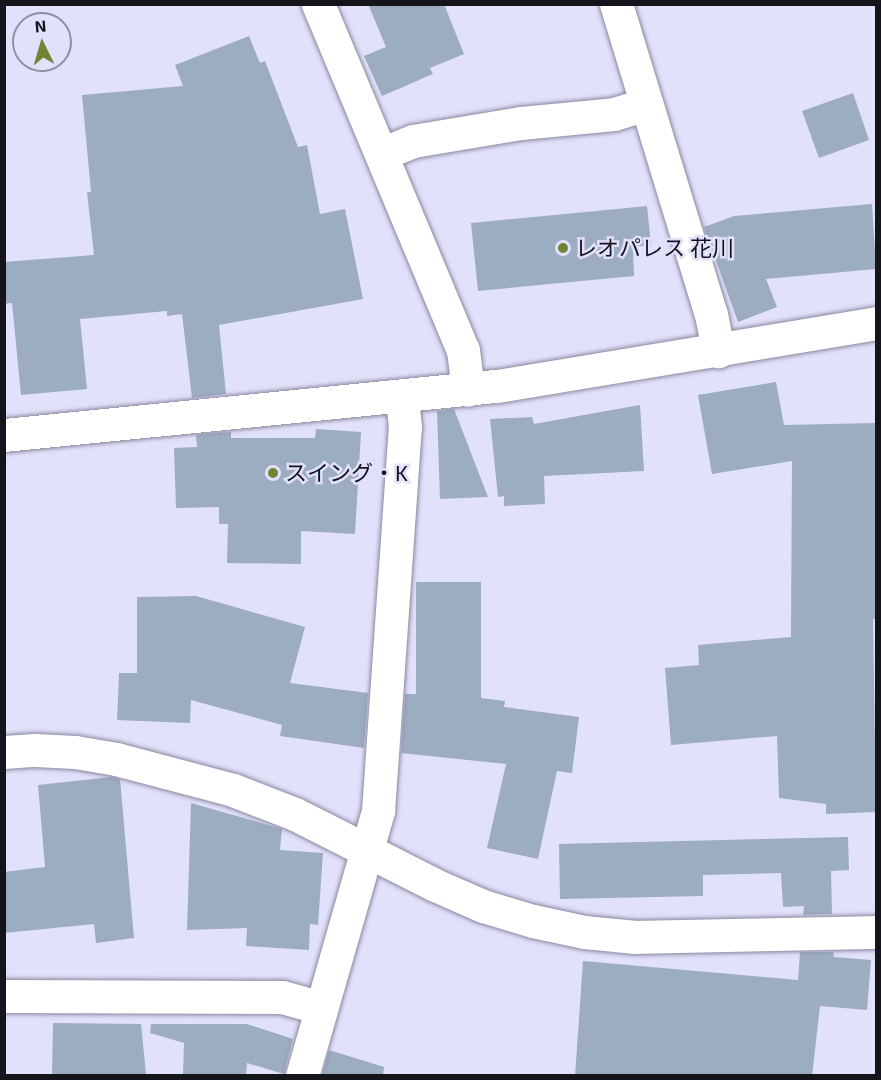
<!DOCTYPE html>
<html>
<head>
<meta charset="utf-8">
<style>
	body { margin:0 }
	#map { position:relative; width:881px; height:1080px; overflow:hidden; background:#e2e1fb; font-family:"Exo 2","Noto Sans JP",sans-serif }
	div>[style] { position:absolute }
	.building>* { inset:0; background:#9cacc1 }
	.roads { filter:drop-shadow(0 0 2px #8a88a0) drop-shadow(0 0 2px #8a88a0) }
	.street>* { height:33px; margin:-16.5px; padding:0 16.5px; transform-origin:16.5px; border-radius:16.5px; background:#fff }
	.dots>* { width:16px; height:16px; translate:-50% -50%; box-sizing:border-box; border:3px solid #e2e1fb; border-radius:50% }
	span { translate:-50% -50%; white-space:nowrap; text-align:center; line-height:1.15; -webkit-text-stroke:5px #e2e1fb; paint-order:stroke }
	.poi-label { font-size:22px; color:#14141d }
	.left { translate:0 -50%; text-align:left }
	.frame { position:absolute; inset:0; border:6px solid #14141d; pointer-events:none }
	.north { position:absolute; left:12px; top:12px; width:60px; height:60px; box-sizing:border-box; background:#e2e1fb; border:2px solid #908fa2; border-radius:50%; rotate:355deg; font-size:16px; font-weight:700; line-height:24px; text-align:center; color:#14141d }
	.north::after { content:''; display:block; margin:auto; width:21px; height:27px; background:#718434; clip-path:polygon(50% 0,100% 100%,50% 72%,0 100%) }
</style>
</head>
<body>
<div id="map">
	<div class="building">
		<div style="clip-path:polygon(368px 4px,444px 4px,464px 54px,430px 68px,433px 74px,382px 96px,364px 56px,386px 47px)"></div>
		<div style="clip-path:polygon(249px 36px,260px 63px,265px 61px,298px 147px,307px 145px,320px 214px,345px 209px,363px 299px,219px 325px,226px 394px,192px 398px,182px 314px,167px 316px,167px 311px,80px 319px,87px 389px,21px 395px,12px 303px,4px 304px,4px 262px,94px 255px,87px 192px,91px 192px,82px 95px,183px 86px,175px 65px)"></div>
		<div style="clip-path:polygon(853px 93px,869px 140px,819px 158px,802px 111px)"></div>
		<div style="clip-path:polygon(872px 204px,876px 269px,766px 279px,777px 307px,738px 322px,704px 227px,734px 216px)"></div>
		<div style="clip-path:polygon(647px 206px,651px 245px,633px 247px,634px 276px,478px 291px,471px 223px)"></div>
		<div style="clip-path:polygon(776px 382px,784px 425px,876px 423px,876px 619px,873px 619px,876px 812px,826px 814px,826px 804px,779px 798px,777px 736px,671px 745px,665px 668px,699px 665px,698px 645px,791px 637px,792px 461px,712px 474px,698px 395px)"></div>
		<div style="clip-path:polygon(640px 405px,644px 471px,544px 476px,545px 504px,504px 506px,504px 496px,498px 497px,490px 419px,532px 417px,534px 424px)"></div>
		<div style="clip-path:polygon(454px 409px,488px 497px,440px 499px,437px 411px)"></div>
		<div style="clip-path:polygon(316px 429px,361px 432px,355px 534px,301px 531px,301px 564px,227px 563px,228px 524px,219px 524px,219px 507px,176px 508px,174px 448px,197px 447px,196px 435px,223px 432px,221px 433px,231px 432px,231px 438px,315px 438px)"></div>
		<div style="clip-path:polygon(416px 582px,481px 582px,481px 698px,505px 701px,504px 707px,579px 717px,572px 773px,557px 771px,538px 859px,487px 848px,506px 764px,401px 753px,405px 694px,416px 694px)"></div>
		<div style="clip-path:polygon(196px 596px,305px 627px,290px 683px,368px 693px,364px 748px,280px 736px,282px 725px,191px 700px,190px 723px,117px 720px,119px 673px,137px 673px,137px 597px)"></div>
		<div style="clip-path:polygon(111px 777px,120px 779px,134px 938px,96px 943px,94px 924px,4px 933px,4px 872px,45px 867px,38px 785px)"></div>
		<div style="clip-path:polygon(191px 803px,282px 829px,280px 850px,323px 853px,318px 925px,310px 924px,309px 950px,246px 946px,247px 928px,187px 930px)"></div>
		<div style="clip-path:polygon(848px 837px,849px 870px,831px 871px,832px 914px,803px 915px,804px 906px,783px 907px,781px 873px,703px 875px,703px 896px,560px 899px,559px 844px)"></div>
		<div style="clip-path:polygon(800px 952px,833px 952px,834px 957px,871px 960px,867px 1010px,820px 1006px,812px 1076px,575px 1076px,583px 961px,798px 980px)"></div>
		<div style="clip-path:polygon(53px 1023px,141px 1024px,146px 1074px,52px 1076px)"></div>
		<div style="clip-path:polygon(151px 1024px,247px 1024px,293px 1039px,284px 1074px,247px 1063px,246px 1074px,183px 1074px,184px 1043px,150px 1033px)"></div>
		<div style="clip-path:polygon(329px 1050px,384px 1067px,383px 1076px,322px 1076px)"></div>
	</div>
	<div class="roads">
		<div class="street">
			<div style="left:318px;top:4px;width:375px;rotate:67.3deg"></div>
			<div style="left:463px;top:350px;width:40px;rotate:82.9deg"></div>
			<div style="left:616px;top:4px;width:324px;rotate:73deg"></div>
			<div style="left:711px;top:314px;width:38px;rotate:79deg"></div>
			<div style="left:381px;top:154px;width:35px;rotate:-22deg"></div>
			<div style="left:413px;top:141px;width:109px;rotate:-9.5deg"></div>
			<div style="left:521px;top:123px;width:93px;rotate:-5.5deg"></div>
			<div style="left:614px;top:114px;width:34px;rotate:-17deg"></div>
			<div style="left:4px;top:435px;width:495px;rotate:-5.7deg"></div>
			<div style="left:497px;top:386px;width:384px;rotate:-9.4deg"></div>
			<div style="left:4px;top:752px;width:31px;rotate:-4deg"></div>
			<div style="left:35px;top:750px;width:40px;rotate:2.9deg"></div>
			<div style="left:75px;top:752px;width:42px;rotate:9.7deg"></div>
			<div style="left:116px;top:759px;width:121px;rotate:14.8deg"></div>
			<div style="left:233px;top:790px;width:66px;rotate:21.2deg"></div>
			<div style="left:295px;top:814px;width:157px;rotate:26.9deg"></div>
			<div style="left:435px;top:885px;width:52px;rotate:23.6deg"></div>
			<div style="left:483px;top:906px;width:52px;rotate:16.7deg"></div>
			<div style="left:533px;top:921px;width:52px;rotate:12.2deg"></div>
			<div style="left:584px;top:932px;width:52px;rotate:5.5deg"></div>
			<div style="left:636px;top:937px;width:240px;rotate:-1.2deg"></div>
			<div style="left:4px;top:996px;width:278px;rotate:0.2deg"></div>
			<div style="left:282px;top:997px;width:41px;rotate:15.4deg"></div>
			<div style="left:302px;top:1076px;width:276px;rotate:-74deg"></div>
			<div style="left:378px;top:811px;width:385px;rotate:-86deg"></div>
			<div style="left:405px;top:427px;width:30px;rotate:-96deg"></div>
		</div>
	</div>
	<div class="dots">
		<div style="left:563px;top:248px;background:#718434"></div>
		<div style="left:273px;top:473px;background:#718434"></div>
	</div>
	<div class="poi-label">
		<span class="left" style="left:575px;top:248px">レオパレス 花川</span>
		<span class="left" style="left:285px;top:473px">スイング・K</span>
	</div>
	<div class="frame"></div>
	<div class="north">N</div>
</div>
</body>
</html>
